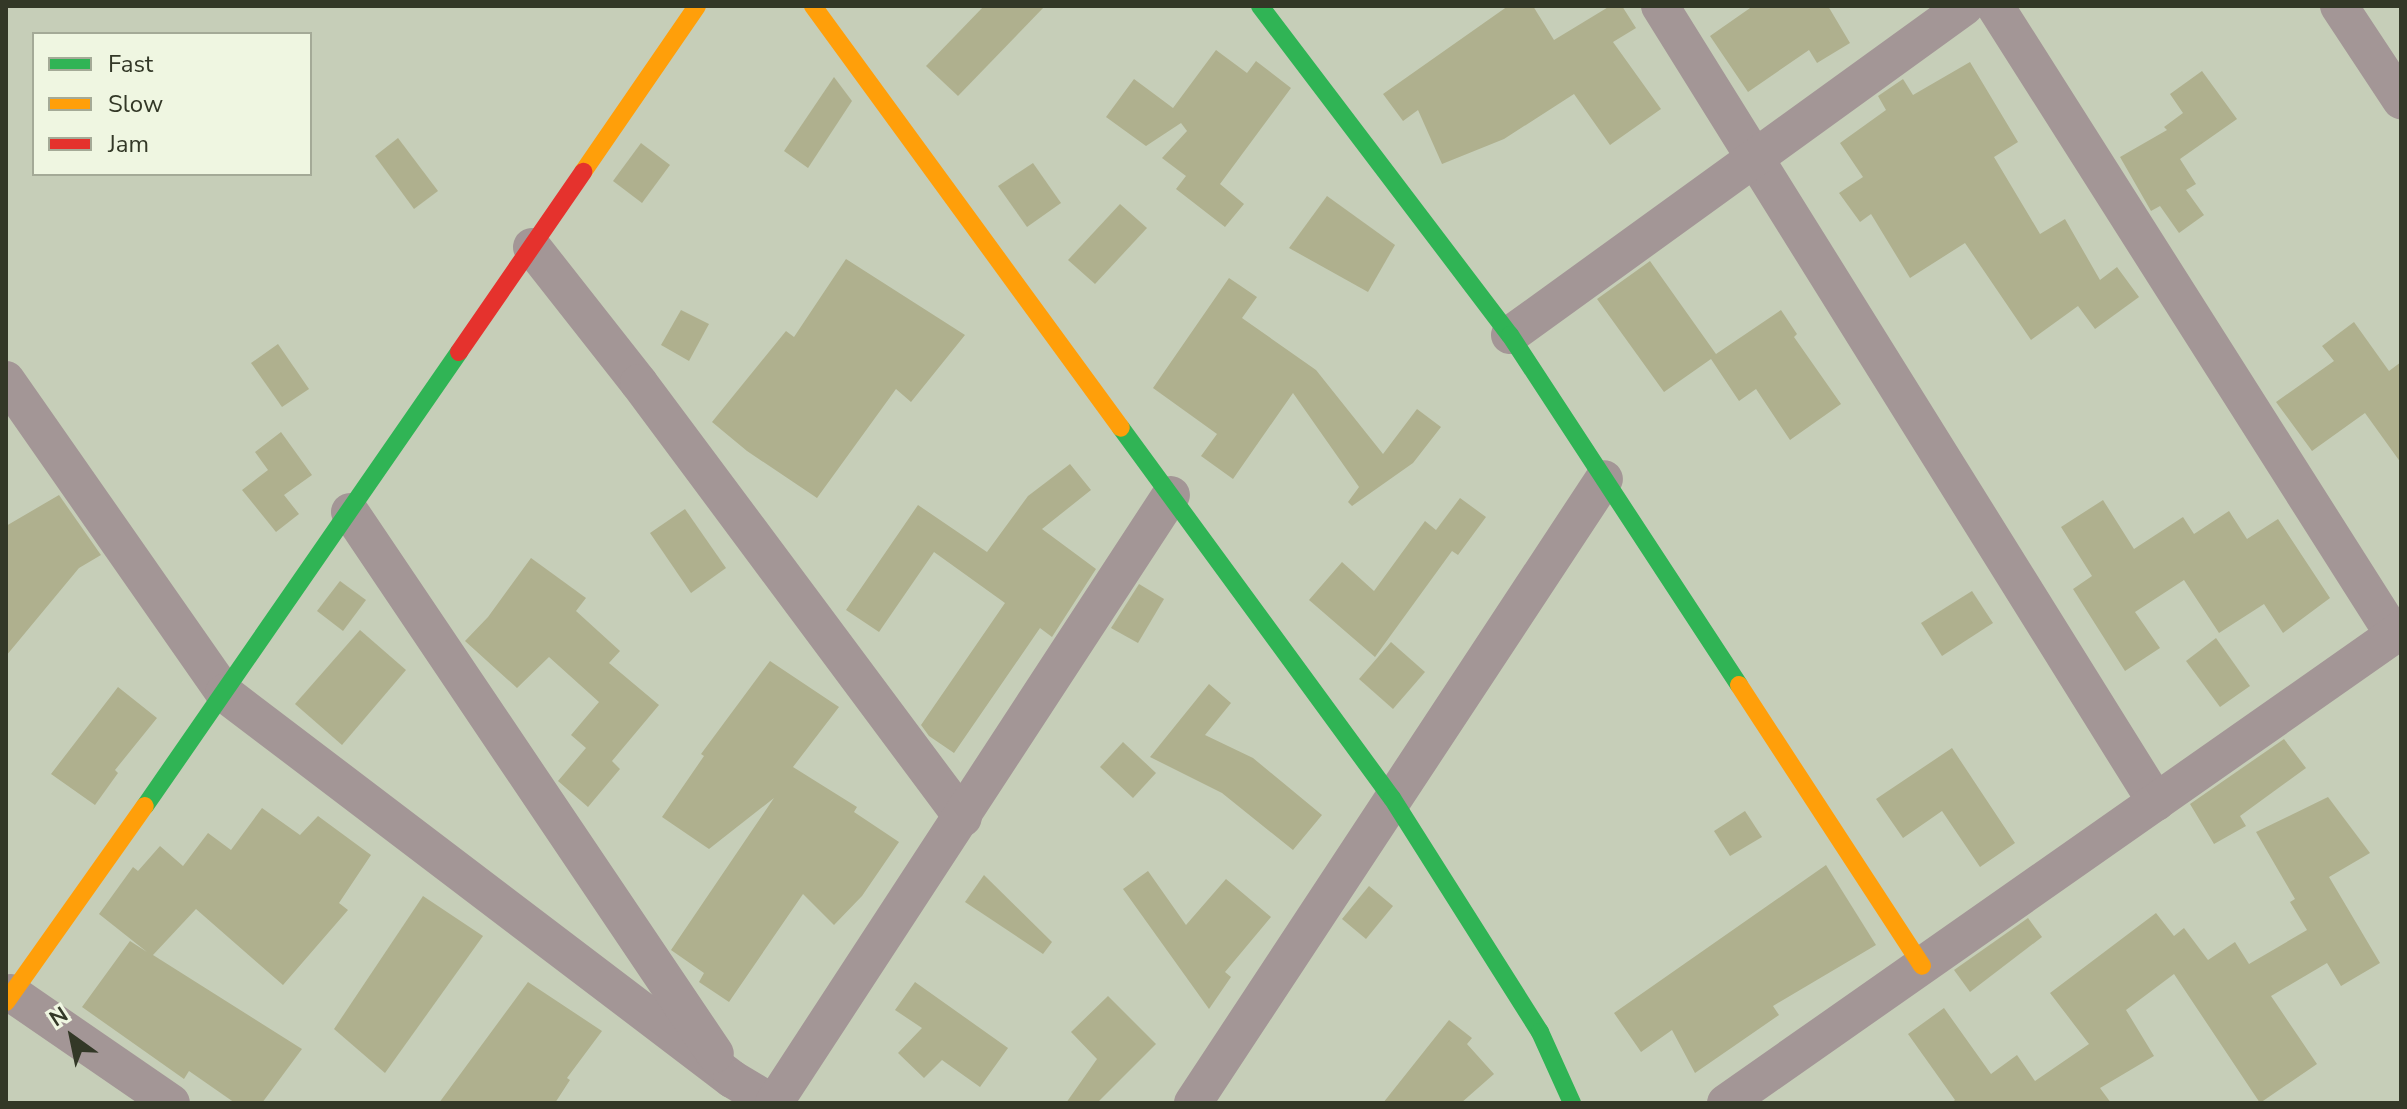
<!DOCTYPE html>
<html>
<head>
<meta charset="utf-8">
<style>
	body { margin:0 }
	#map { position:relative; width:2407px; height:1109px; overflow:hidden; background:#c6ceb8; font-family:"Nunito Sans",sans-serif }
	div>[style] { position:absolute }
	.building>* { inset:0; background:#afb08e }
	.street>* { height:38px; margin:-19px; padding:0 19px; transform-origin:19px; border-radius:19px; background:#a39696 }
	.fast>* { height:18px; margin:-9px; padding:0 9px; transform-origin:9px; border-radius:9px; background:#30b455 }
	.slow>* { height:18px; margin:-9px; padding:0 9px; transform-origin:9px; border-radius:9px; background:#ff9f0a }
	.jam>* { height:18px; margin:-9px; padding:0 9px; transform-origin:9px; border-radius:9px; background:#e5322d }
	span { translate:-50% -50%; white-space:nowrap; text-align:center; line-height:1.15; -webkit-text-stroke:6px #eff6e1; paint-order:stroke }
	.frame { position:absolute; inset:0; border:8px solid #333827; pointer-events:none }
	.legend { position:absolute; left:32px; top:32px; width:280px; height:144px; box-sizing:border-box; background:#eff6e1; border:2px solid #a4aa97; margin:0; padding:10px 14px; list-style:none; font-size:24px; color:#333827 }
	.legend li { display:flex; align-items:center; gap:16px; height:40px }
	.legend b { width:40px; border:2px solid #a4aa97 }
	.north { position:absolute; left:32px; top:997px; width:80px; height:80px; -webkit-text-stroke:6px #eff6e1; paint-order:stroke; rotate:327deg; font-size:22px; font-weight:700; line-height:32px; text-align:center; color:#333827 }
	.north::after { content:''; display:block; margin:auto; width:28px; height:36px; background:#333827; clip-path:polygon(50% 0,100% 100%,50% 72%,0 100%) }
</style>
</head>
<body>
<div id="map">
	<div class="building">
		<div style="clip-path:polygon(984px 6px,1045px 6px,958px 96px,926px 66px)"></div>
		<div style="clip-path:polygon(1508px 6px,1533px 6px,1554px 40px,1610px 6px,1622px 6px,1636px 28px,1613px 42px,1661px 109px,1610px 145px,1574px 94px,1504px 139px,1442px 164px,1418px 110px,1403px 121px,1383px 94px)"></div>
		<div style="clip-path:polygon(1753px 6px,1828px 6px,1850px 43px,1817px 63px,1809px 50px,1748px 92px,1710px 36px)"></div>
		<div style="clip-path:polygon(1216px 50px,1247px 73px,1256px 61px,1291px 88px,1220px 184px,1244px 204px,1225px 227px,1176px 189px,1186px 176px,1162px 158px,1187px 131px,1181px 123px,1146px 146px,1106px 117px,1134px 79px,1173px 108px)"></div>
		<div style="clip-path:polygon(1970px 62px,2018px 142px,1994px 157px,2040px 234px,2065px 219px,2100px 280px,2117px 267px,2139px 297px,2095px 329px,2078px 306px,2031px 340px,1965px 243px,1910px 278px,1871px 214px,1860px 222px,1839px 193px,1863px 177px,1840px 143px,1886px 110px,1878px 96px,1903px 79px,1913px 95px)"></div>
		<div style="clip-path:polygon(2202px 71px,2237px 119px,2180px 159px,2196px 184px,2186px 190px,2204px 215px,2179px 233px,2160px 206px,2151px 211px,2120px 157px,2167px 130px,2164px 127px,2183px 113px,2170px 94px)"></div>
		<div style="clip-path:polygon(834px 77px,852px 101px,808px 168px,784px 151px)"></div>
		<div style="clip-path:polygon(398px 138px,438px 191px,414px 209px,375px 156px)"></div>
		<div style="clip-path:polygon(641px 143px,670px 165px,642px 203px,613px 181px)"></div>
		<div style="clip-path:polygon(1033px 163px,1061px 203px,1027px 227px,998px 186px)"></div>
		<div style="clip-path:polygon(1327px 196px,1395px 245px,1368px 292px,1289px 248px)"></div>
		<div style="clip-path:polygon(1120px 204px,1147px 228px,1095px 284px,1068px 260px)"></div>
		<div style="clip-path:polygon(846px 259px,965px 335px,911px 402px,896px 389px,817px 498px,747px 451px,712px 422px,786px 331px,794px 337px)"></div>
		<div style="clip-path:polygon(1650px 261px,1716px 354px,1781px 310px,1797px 334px,1794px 337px,1841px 404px,1790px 440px,1756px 389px,1739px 401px,1711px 359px,1664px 392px,1597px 299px)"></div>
		<div style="clip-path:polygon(1229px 278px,1257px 297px,1242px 318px,1316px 370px,1383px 454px,1417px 409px,1441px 427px,1413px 463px,1352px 506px,1348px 502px,1359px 487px,1293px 393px,1233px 479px,1201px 456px,1217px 434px,1153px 388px)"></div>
		<div style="clip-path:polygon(681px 310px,709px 324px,689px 361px,661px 345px)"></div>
		<div style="clip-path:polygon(2354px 322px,2389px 371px,2401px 362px,2401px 463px,2365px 413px,2312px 451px,2276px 402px,2334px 361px,2322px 346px)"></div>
		<div style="clip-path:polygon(278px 344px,309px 389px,282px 407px,251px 363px)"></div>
		<div style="clip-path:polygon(281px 432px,312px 475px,284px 495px,299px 514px,276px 532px,242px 490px,268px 470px,255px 452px)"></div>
		<div style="clip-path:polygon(1070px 464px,1091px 490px,1042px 529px,1096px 569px,1052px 637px,1040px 628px,954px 753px,929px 736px,921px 725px,1005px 603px,934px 552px,879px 632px,846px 610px,918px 505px,987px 552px,1028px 496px)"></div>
		<div style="clip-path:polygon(59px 495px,101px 555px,79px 568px,6px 656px,6px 526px)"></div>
		<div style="clip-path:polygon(1460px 498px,1486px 517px,1458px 555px,1452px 551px,1375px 657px,1309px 600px,1342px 562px,1374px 591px,1425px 521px,1436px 530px)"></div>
		<div style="clip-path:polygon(2103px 500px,2134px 549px,2183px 517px,2194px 534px,2229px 511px,2247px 539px,2278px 519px,2330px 598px,2283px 633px,2264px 604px,2219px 633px,2184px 580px,2135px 612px,2160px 648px,2125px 671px,2073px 589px,2092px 576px,2061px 527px)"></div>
		<div style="clip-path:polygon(685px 509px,726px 568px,691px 593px,650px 533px)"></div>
		<div style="clip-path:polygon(531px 558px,586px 598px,576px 611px,620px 651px,609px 663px,659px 705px,612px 761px,620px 769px,588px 807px,558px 781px,586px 748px,571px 735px,599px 702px,549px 657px,517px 688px,465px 641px,488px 617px)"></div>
		<div style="clip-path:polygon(340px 581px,366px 600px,343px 631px,317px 611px)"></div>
		<div style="clip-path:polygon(1139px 584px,1164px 599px,1138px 643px,1111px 628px)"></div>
		<div style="clip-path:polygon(1972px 591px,1993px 623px,1942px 656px,1921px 623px)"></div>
		<div style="clip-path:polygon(360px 630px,406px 670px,342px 745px,295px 704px)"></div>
		<div style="clip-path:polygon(2216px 638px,2250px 686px,2220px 707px,2186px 661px)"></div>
		<div style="clip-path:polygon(1391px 642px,1425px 672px,1393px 709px,1359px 679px)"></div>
		<div style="clip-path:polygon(770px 661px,839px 707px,793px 767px,857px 807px,854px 812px,899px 842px,862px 896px,834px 925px,803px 894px,729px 1002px,699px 982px,704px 973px,671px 950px,774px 798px,709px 849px,662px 817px,704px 756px,701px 754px)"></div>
		<div style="clip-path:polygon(1209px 684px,1231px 703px,1205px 735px,1253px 758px,1322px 815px,1293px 850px,1222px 793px,1150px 757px)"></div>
		<div style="clip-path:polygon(118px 687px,157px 718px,115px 770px,118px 773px,95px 805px,51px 774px)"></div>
		<div style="clip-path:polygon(2284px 739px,2306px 768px,2240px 816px,2246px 826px,2214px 844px,2190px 804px)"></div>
		<div style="clip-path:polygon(1123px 742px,1156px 773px,1133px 798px,1100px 767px)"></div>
		<div style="clip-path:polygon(1952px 748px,2015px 843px,1980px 867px,1942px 811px,1903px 838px,1876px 799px)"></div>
		<div style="clip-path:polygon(2328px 797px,2370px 853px,2329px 877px,2380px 963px,2341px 986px,2327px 963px,2271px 996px,2317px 1064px,2260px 1103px,2174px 974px,2126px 1010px,2154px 1056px,2100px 1088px,2111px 1103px,1951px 1103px,1955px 1100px,1908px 1034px,1944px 1008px,1991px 1074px,2017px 1055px,2035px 1081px,2089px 1044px,2050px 993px,2156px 913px,2174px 936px,2184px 928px,2208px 960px,2235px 942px,2249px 964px,2307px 930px,2290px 902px,2295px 899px,2256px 832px)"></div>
		<div style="clip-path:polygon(262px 808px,300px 835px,318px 816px,371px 855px,339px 903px,348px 910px,283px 985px,196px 909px,153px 955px,302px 1049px,262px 1103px,235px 1103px,189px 1071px,184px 1079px,82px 1007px,130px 941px,147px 952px,99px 914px,133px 867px,138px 871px,160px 846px,183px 866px,208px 833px,231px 850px)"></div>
		<div style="clip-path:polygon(1745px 811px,1762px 837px,1730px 856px,1714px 831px)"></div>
		<div style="clip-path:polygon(1826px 865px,1876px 945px,1773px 1006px,1779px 1015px,1695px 1073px,1672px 1030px,1641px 1052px,1614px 1013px)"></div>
		<div style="clip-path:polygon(1148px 871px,1186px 925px,1226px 879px,1271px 917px,1225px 972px,1231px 977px,1209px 1009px,1123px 889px)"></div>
		<div style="clip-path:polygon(984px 875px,1052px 942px,1043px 954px,965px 902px)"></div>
		<div style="clip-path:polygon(1369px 886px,1393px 906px,1366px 939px,1342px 919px)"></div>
		<div style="clip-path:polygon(423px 896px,483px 936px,385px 1073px,334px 1029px)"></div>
		<div style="clip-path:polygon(2028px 918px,2042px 937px,1970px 992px,1954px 970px)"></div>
		<div style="clip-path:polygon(528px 982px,602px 1031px,567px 1078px,570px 1080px,555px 1103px,439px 1103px)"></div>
		<div style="clip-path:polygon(915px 982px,1008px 1048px,980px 1087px,942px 1060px,924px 1078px,898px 1053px,922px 1028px,895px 1010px)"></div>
		<div style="clip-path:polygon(1108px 996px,1156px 1044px,1097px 1103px,1066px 1103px,1097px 1059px,1071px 1032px)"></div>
		<div style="clip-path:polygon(1449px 1020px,1472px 1038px,1467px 1044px,1494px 1074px,1461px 1103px,1383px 1103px)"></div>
	</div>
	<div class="street">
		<div style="left:1660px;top:6px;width:938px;rotate:58.07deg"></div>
		<div style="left:1995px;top:6px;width:745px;rotate:57.61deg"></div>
		<div style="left:2339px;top:6px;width:113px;rotate:56.6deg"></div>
		<div style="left:532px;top:247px;width:173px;rotate:51.8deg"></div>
		<div style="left:639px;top:383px;width:542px;rotate:53.32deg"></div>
		<div style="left:1510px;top:335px;width:561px;rotate:-35.87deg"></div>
		<div style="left:6px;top:380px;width:381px;rotate:55.1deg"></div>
		<div style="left:224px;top:693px;width:638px;rotate:37.23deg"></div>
		<div style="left:732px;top:1079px;width:47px;rotate:31deg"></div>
		<div style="left:350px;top:512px;width:653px;rotate:56.04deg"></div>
		<div style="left:11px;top:993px;width:194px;rotate:34.5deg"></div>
		<div style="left:774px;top:1103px;width:726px;rotate:-56.86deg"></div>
		<div style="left:1193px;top:1103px;width:747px;rotate:-56.63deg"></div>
		<div style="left:1726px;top:1103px;width:824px;rotate:-35.02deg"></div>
	</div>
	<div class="fast">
		<div style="left:1260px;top:6px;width:413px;rotate:52.8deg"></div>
		<div style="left:1510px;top:335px;width:418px;rotate:56.8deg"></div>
		<div style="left:1121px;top:428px;width:459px;rotate:53.8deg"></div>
		<div style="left:1392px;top:798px;width:277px;rotate:57.7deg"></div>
		<div style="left:1540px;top:1032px;width:78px;rotate:65.7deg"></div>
		<div style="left:145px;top:806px;width:552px;rotate:-55.33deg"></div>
	</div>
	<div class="slow">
		<div style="left:813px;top:6px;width:522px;rotate:53.88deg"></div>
		<div style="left:583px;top:172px;width:201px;rotate:-55.5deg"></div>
		<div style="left:1739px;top:685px;width:335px;rotate:56.9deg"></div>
		<div style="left:6px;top:1002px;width:240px;rotate:-54.7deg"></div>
	</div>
	<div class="jam">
		<div style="left:459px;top:352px;width:219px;rotate:-55.4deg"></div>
	</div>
	<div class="frame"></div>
	<ul class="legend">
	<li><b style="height:10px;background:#30b455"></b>Fast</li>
	<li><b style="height:10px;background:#ff9f0a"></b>Slow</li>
	<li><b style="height:10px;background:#e5322d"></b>Jam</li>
	</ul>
	<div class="north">N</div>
</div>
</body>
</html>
